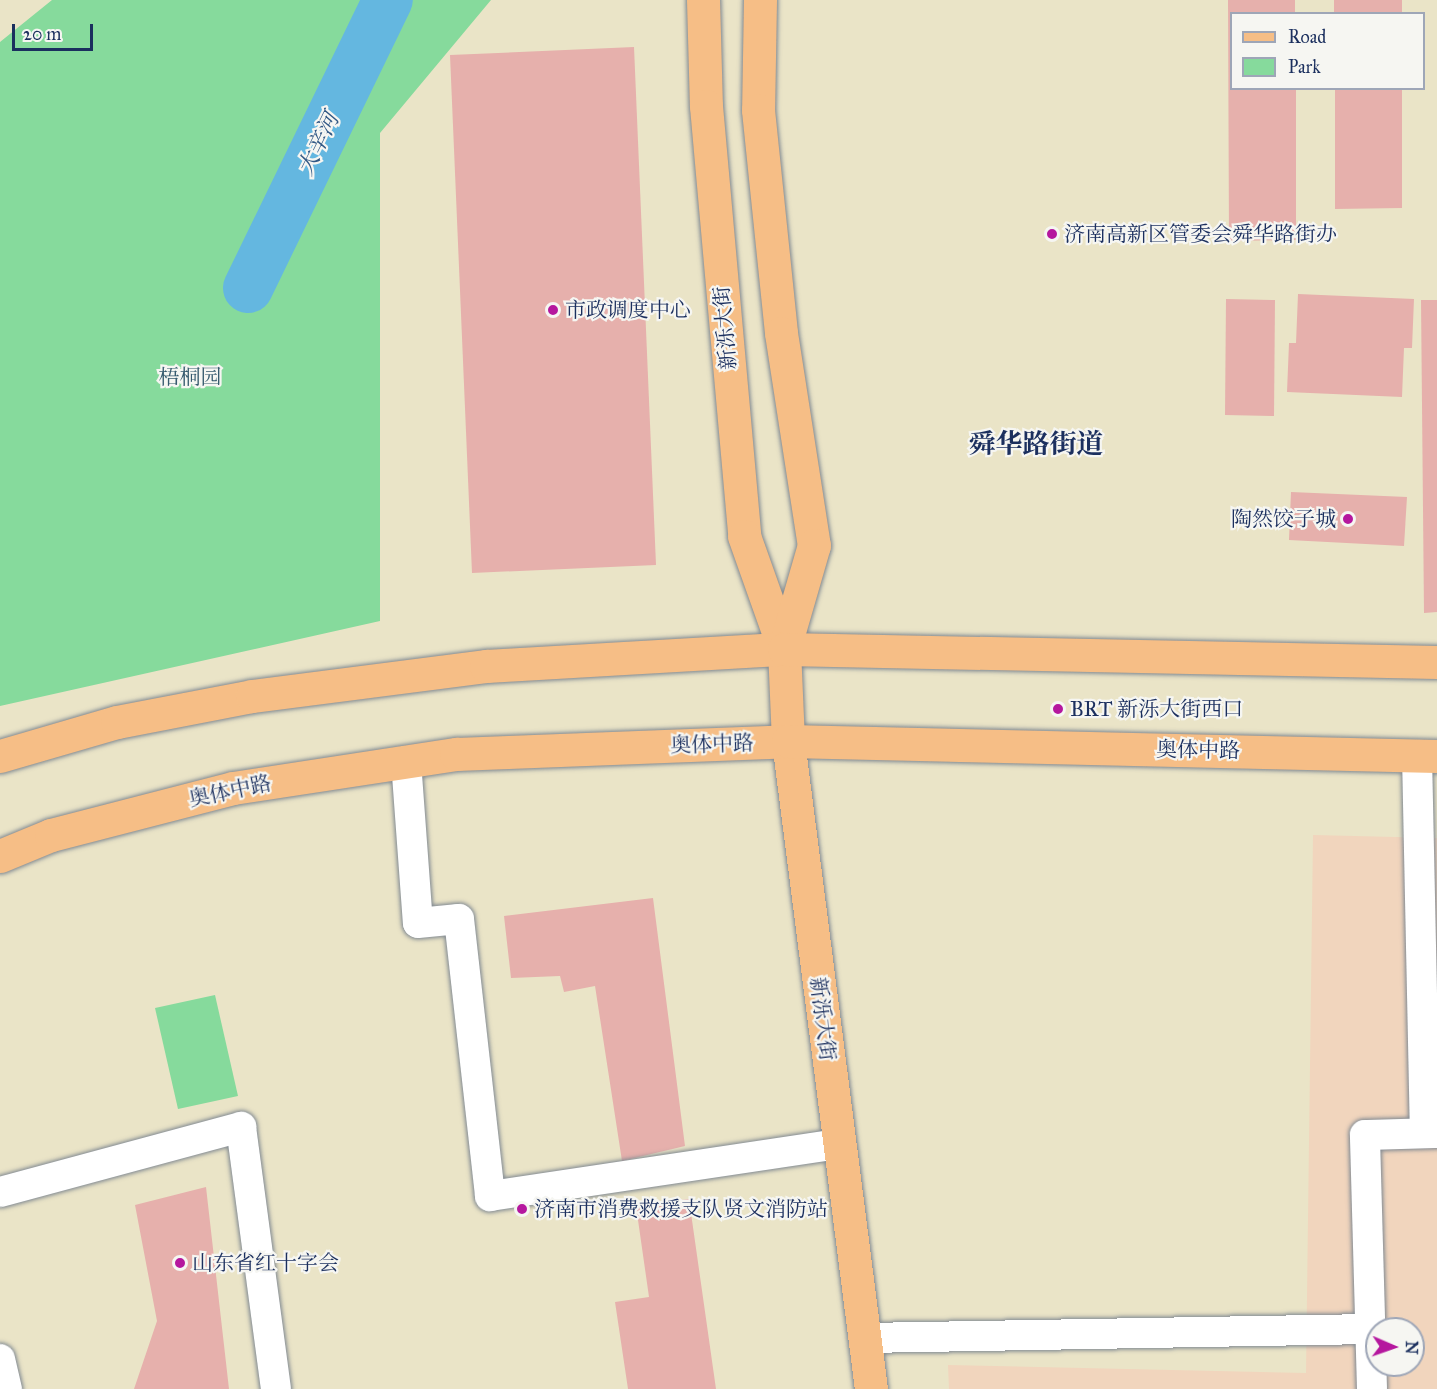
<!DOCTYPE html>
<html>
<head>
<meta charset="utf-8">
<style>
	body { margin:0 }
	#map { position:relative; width:1437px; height:1389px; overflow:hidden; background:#eae4c7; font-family:"IM FELL Great Primer","Noto Serif SC",serif }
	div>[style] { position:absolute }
	.built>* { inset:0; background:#f1d5bd }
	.green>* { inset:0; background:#86da9c }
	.river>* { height:50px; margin:-25px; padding:0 25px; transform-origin:25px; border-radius:25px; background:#64b7e0 }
	.building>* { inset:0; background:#e6b0ac }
	.roads { filter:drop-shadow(0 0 2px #828a92) drop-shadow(0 0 2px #828a92) }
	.minor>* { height:30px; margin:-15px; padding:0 15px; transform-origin:15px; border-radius:15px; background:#fff }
	.major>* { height:33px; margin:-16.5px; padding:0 16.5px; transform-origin:16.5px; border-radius:16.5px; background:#f6be86 }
	.dots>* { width:16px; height:16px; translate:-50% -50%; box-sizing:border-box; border:3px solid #f6f6f2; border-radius:50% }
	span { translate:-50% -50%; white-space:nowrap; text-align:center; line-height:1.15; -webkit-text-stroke:4.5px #f6f6f2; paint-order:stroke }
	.poi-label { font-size:21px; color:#1b2f5e }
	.left { translate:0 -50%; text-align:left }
	.right { translate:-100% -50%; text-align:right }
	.street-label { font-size:21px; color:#1b2f5e }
	.park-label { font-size:21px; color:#365a6e }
	.water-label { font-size:22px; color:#315885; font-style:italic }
	.district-label { font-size:27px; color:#1b2f5e; font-weight:700 }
	.legend { position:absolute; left:1230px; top:12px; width:195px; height:78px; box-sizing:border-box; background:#f6f6f2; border:2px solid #9ea6b7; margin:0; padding:8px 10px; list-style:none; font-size:18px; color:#1b2f5e }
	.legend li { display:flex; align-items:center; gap:12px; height:30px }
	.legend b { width:30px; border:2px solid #9ea6b7 }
	.north { position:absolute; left:1365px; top:1317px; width:60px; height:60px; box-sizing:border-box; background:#f6f6f2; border:2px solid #9ea6b7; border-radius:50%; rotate:92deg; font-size:16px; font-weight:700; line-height:24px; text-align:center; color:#1b2f5e }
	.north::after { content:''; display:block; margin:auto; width:21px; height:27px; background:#b5179e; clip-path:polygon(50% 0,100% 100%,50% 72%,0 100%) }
	.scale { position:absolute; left:12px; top:24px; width:81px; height:27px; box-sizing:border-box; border:3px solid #1b2f5e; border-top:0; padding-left:8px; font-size:18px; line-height:21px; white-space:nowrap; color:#1b2f5e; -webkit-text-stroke:4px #f6f6f2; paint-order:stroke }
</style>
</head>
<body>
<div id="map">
	<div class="built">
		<div style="clip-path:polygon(evenodd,1313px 835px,1437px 838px,1437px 1389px,949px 1389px,948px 1365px,1306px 1373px,1313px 835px,1377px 1329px,1413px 1329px,1413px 1365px,1377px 1365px,1377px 1329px)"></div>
	</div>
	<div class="green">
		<div style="clip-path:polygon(52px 0,491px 0,380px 133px,380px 621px,0 706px,0 42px)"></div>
		<div style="clip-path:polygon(215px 995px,238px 1096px,178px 1109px,155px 1008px)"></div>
	</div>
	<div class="river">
		<div style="left:248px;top:288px;width:320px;rotate:-64.1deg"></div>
	</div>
	<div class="building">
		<div style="clip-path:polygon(1228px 0,1295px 0,1295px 14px,1232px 14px,1232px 88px,1296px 88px,1296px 240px,1229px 241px)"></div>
		<div style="clip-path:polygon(1334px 0,1402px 0,1402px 14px,1334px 14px)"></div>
		<div style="clip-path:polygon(634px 47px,656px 565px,472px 573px,450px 55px)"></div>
		<div style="clip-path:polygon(1335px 88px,1402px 88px,1402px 208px,1335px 209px)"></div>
		<div style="clip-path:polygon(1298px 294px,1414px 299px,1412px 348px,1404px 348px,1402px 397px,1287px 392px,1289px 343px,1296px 343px)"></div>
		<div style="clip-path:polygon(1226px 299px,1275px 300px,1274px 416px,1225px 415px)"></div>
		<div style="clip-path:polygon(1421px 300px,1437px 300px,1437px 612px,1424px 613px)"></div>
		<div style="clip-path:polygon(1291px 492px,1407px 497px,1404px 546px,1289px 540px)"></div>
		<div style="clip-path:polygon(653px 898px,685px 1146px,622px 1161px,595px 986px,564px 992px,560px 976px,511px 978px,504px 916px)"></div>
		<div style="clip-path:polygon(206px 1187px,229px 1389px,134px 1389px,157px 1321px,135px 1205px)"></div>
		<div style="clip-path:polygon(689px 1199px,716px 1389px,628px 1389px,615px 1302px,649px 1297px,636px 1206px)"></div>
	</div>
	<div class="roads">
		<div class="minor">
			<div style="left:1417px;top:755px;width:378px;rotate:88.8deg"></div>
			<div style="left:406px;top:761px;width:162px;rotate:85.8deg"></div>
			<div style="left:418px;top:923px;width:41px;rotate:-5.6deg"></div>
			<div style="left:459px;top:919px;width:279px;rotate:83.6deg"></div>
			<div style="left:490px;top:1196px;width:353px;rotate:-8.5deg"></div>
			<div style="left:0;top:1192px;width:250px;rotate:-15.1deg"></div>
			<div style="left:241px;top:1127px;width:264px;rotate:82.4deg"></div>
			<div style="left:865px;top:1338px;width:505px;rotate:-1.02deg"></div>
			<div style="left:0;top:1359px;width:31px;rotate:77deg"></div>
			<div style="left:1372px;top:1389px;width:254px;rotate:-91.6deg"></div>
			<div style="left:1365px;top:1135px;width:72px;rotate:-1.6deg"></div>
		</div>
		<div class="major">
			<div style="left:703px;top:0;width:106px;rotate:88.4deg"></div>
			<div style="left:706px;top:106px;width:432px;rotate:84.9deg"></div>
			<div style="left:744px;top:536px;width:120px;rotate:70.5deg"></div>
			<div style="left:784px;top:649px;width:92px;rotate:87.5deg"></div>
			<div style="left:788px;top:741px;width:653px;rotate:82.7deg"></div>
			<div style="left:760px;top:0;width:110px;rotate:91deg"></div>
			<div style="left:758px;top:110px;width:224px;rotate:84.1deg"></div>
			<div style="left:781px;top:333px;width:215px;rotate:81.2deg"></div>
			<div style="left:814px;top:545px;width:108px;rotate:106.1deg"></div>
			<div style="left:0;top:756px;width:122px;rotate:-16.2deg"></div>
			<div style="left:117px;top:722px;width:137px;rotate:-10.9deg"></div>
			<div style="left:252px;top:696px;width:236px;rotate:-7.3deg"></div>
			<div style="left:486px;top:666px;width:298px;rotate:-3.3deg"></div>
			<div style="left:784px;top:649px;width:653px;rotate:1.14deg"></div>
			<div style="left:0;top:856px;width:55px;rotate:-22.4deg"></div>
			<div style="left:51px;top:835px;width:188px;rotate:-14.5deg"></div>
			<div style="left:233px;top:788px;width:226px;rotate:-8.7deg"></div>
			<div style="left:456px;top:754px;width:332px;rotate:-2.2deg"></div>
			<div style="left:788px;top:741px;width:649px;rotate:1.32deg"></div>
		</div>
	</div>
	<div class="dots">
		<div style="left:1052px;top:234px;background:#b5179e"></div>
		<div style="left:553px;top:310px;background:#b5179e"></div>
		<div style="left:1348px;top:519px;background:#b5179e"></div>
		<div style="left:1058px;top:709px;background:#b5179e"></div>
		<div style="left:522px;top:1209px;background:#b5179e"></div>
		<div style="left:180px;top:1263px;background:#b5179e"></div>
	</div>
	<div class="poi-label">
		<span class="left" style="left:1064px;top:234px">济南高新区管委会舜华路街办</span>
		<span class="left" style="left:565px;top:310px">市政调度中心</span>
		<span class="right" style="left:1336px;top:519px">陶然饺子城</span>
		<span class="left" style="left:1070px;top:709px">BRT 新泺大街西口</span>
		<span class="left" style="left:534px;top:1209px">济南市消费救援支队贤文消防站</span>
		<span class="left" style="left:192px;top:1263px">山东省红十字会</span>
	</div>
	<div class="street-label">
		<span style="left:725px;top:328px;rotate:-95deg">新泺大街</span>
		<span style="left:712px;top:744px;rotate:-2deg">奥体中路</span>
		<span style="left:1198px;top:750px;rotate:1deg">奥体中路</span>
		<span style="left:230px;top:791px;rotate:-12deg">奥体中路</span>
		<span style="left:823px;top:1019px;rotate:83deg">新泺大街</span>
	</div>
	<div class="park-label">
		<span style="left:190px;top:377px">梧桐园</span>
	</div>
	<div class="water-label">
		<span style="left:318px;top:144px;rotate:-64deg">大辛河</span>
	</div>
	<div class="district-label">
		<span style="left:1036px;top:444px">舜华路街道</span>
	</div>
	<ul class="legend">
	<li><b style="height:8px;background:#f6be86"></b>Road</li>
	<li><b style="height:16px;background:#86da9c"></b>Park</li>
	</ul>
	<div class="north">N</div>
	<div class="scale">20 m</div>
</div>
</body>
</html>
